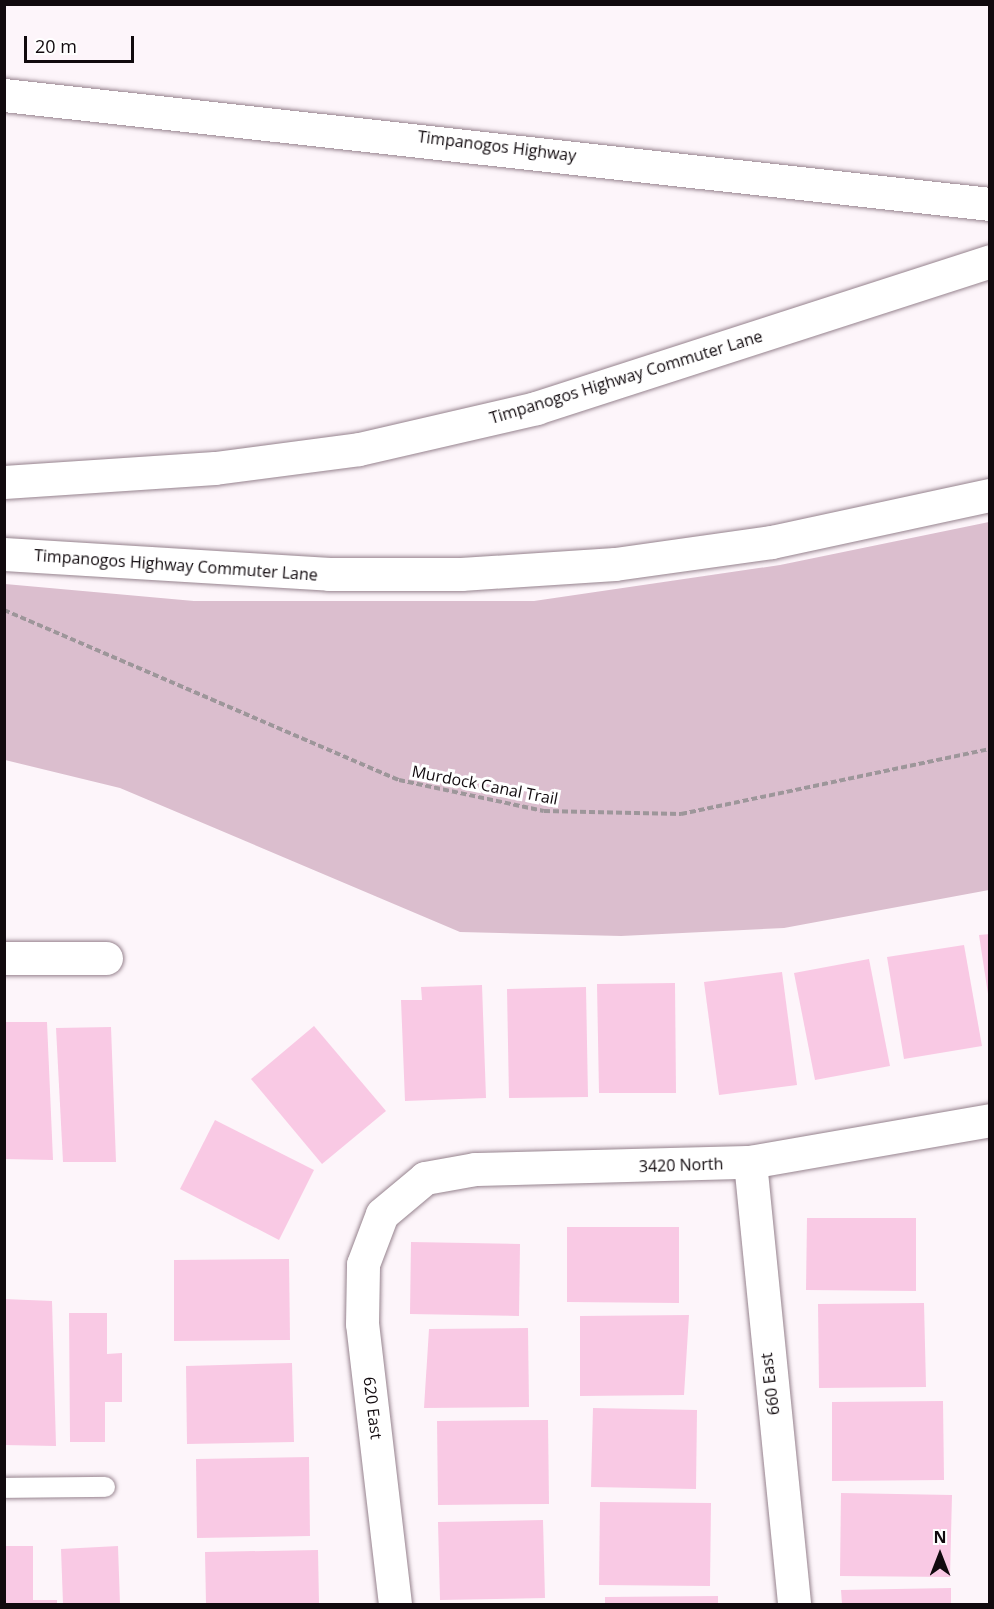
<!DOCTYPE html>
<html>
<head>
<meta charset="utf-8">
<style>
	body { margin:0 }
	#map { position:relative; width:994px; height:1609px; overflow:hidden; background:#fdf5fa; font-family:"Open Sans",sans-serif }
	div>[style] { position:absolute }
	.green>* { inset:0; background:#dbbece }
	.building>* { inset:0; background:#f9c9e4 }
	.path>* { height:4px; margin-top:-2px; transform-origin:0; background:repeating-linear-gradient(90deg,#9d969a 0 6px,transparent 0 9px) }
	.roads { filter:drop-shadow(0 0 2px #96838e) drop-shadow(0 0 2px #96838e) }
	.service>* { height:20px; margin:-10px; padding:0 10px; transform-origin:10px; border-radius:10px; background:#fff }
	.minor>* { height:33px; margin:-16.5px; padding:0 16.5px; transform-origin:16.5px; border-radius:16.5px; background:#fff }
	.primary>* { height:33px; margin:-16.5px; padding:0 16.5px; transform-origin:16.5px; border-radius:16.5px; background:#fff }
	span { translate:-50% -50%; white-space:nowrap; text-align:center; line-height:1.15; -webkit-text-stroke:6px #fff; paint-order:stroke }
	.street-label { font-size:16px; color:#110a0e }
	.frame { position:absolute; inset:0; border:6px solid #110a0e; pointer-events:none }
	.north { position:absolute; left:910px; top:1525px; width:60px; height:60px; -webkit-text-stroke:4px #fff; paint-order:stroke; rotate:0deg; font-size:16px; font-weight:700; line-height:24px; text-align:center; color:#110a0e }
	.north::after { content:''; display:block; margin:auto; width:21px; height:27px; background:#110a0e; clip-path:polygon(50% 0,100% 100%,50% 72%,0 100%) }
	.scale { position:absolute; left:24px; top:36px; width:110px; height:27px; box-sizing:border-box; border:3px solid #110a0e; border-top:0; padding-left:8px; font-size:18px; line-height:21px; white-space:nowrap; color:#110a0e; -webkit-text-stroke:4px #fff; paint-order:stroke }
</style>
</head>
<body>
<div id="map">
	<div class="green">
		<div style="clip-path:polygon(989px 522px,989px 890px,784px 928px,621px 936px,460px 932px,120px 788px,5px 760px,5px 584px,194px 601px,534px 601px,780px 565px)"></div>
	</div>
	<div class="building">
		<div style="clip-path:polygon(990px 934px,990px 994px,988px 994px,979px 935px)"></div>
		<div style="clip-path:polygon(964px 945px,982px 1046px,904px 1059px,887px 957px)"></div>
		<div style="clip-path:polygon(869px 959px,890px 1066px,815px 1080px,794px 973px)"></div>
		<div style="clip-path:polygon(782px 972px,797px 1085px,719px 1095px,704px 982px)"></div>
		<div style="clip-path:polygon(675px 983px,676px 1093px,599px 1093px,597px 984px)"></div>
		<div style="clip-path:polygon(482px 985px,486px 1098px,405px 1101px,401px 1000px,422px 1000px,421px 987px)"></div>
		<div style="clip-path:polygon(586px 987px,588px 1097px,509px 1098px,507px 989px)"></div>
		<div style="clip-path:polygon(4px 1022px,47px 1022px,53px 1160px,4px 1159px)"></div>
		<div style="clip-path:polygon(314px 1026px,386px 1111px,322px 1164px,251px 1079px)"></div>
		<div style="clip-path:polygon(111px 1027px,116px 1162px,63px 1162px,56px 1028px)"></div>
		<div style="clip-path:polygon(215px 1120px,314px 1170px,279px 1240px,180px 1189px)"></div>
		<div style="clip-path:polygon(807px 1218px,916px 1218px,916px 1291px,806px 1290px)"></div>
		<div style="clip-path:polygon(567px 1227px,679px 1227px,679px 1303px,567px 1302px)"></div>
		<div style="clip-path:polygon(411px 1242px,520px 1244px,519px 1316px,410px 1314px)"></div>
		<div style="clip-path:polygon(289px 1259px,290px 1340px,174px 1341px,174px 1260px)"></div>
		<div style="clip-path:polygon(4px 1299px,52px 1301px,56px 1446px,4px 1445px)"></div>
		<div style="clip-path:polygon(924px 1303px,926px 1387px,819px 1388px,818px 1304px)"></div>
		<div style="clip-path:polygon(69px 1313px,107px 1313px,107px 1354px,122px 1353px,122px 1402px,105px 1402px,105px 1442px,70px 1442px)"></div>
		<div style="clip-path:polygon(689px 1315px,684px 1395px,580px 1396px,580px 1316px)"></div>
		<div style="clip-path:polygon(528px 1328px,529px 1407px,424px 1408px,429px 1329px)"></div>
		<div style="clip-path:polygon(292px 1363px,294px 1442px,187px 1444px,186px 1366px)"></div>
		<div style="clip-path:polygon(943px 1401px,944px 1480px,832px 1481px,832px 1402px)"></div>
		<div style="clip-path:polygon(593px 1408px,697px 1410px,696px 1489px,591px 1487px)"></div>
		<div style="clip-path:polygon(548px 1420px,549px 1504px,438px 1505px,437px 1421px)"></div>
		<div style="clip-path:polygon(309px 1457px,310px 1536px,197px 1538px,196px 1459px)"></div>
		<div style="clip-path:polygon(841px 1493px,952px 1495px,950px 1577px,840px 1576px)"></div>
		<div style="clip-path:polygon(600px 1502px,711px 1503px,710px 1586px,599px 1585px)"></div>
		<div style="clip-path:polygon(543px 1520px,545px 1598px,440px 1600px,438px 1522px)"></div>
		<div style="clip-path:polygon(4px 1546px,33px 1546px,33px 1600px,57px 1600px,57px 1604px,4px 1604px)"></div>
		<div style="clip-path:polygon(118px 1546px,120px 1604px,63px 1604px,61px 1549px)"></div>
		<div style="clip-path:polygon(318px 1550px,319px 1604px,206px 1604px,205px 1552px)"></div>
		<div style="clip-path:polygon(951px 1588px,951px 1604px,842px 1604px,841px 1590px)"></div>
		<div style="clip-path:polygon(718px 1596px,718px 1604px,605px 1604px,605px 1597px)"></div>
	</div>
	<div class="path">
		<div style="left:4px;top:610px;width:430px;rotate:23.3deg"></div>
		<div style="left:399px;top:780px;width:148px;rotate:12.1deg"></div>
		<div style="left:544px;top:811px;width:137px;rotate:1.3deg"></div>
		<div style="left:681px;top:814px;width:316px;rotate:-11.9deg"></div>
	</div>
	<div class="roads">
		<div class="service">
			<div style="left:4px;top:1488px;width:101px;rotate:-0.6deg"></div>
		</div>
		<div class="minor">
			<div style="left:4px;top:958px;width:102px"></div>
			<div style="left:750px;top:1162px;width:444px;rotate:84.3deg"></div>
			<div style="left:395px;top:1604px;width:282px;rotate:-96.7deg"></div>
			<div style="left:362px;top:1324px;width:60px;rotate:-89deg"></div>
			<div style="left:363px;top:1264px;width:53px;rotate:-69.2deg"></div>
			<div style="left:382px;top:1214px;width:56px;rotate:-39.9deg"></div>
			<div style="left:425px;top:1178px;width:51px;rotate:-10.2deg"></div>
			<div style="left:475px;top:1169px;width:275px;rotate:-1.5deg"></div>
			<div style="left:750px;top:1162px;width:244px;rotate:-9.9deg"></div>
		</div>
		<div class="primary">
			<div style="left:4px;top:95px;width:992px;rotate:6.31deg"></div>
			<div style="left:4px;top:482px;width:211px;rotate:-3.8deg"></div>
			<div style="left:215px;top:468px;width:145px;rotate:-7.5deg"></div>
			<div style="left:359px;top:449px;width:182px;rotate:-13deg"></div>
			<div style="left:536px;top:408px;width:477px;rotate:-17.9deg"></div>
			<div style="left:4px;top:554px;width:326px;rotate:3.5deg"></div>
			<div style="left:329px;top:574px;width:132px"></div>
			<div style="left:461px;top:574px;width:154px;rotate:-3.7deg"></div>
			<div style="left:615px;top:564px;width:159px;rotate:-8deg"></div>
			<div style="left:772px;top:542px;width:223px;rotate:-12.2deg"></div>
		</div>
	</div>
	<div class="street-label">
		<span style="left:497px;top:146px;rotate:7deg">Timpanogos Highway</span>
		<span style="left:626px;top:377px;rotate:-17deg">Timpanogos Highway Commuter Lane</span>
		<span style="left:176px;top:565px;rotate:4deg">Timpanogos Highway Commuter Lane</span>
		<span style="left:485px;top:785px;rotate:11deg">Murdock Canal Trail</span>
		<span style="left:681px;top:1165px;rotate:-2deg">3420 North</span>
		<span style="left:770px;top:1384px;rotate:-97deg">660 East</span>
		<span style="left:373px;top:1408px;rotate:83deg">620 East</span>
	</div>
	<div class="frame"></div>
	<div class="north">N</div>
	<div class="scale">20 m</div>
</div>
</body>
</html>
